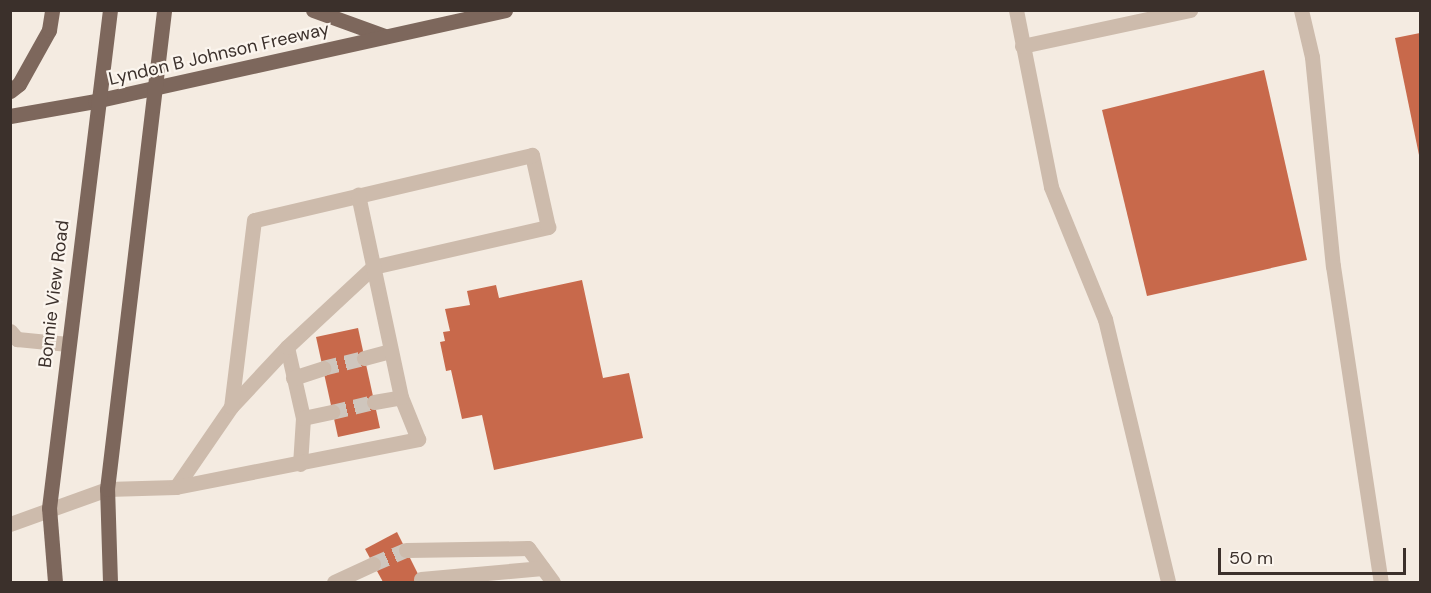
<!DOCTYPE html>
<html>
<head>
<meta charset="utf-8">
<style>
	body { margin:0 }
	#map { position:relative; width:1431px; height:593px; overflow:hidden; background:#f4ebe1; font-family:"DM Sans",sans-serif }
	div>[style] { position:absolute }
	.building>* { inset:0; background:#c8694b }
	.minor-tunnel>* { height:15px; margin-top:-7.5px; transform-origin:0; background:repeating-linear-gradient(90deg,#cfc6bd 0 15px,transparent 0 23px) }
	.minor>* { height:15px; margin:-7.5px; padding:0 7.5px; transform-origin:7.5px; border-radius:7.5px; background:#cdbbac }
	.major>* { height:15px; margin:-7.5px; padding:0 7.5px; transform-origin:7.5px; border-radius:7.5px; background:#7d675c }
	span { translate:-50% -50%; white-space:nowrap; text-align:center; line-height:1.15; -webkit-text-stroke:4.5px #fbf5ee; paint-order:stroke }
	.street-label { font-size:18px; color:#3b302b }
	.frame { position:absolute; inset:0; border:12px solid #3b302b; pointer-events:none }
	.scale { position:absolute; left:1218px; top:548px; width:188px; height:27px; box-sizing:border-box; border:3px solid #3b302b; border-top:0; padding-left:8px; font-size:18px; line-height:21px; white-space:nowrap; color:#3b302b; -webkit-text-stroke:4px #fbf5ee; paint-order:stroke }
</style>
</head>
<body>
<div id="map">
	<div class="building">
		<div style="clip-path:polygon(1420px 33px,1420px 155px,1419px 155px,1395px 38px)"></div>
		<div style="clip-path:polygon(1264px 70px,1307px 260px,1147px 296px,1102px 110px)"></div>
		<div style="clip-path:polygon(582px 280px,603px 378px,629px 373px,643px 438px,494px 470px,482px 415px,462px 419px,451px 370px,446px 371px,440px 342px,445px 341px,443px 332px,450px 331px,445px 309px,470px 305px,467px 291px,496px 285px,499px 298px)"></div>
		<div style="clip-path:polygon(358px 328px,380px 428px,338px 437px,316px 337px)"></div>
		<div style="clip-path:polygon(397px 532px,422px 582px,383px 582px,365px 549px)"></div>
	</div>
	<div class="minor-tunnel">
		<div style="left:323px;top:368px;width:42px;rotate:-13.7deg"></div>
		<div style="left:332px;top:412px;width:43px;rotate:-13.4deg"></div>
		<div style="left:373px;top:564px;width:36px;rotate:-23deg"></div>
	</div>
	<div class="minor">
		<div style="left:1016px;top:10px;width:180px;rotate:78.8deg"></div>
		<div style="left:1051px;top:187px;width:143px;rotate:67.8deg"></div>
		<div style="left:1105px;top:319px;width:270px;rotate:76.5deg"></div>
		<div style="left:1301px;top:10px;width:48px;rotate:76.8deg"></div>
		<div style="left:1312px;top:57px;width:210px;rotate:84.3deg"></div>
		<div style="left:1333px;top:266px;width:320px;rotate:81.4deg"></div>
		<div style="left:1022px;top:46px;width:172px;rotate:-12.1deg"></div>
		<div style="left:10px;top:331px;width:11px;rotate:49deg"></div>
		<div style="left:17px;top:339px;width:51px;rotate:5.6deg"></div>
		<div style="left:287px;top:347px;width:73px;rotate:77.3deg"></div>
		<div style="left:303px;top:418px;width:46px;rotate:93.7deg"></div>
		<div style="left:364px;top:358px;width:27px;rotate:-15deg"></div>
		<div style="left:293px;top:378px;width:32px;rotate:-18deg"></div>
		<div style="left:374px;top:402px;width:27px;rotate:-10deg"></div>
		<div style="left:303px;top:418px;width:30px;rotate:-12deg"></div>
		<div style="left:176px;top:487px;width:97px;rotate:-55.5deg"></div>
		<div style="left:231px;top:407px;width:82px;rotate:-47deg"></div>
		<div style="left:287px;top:347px;width:117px;rotate:-42.9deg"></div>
		<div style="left:373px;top:267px;width:180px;rotate:-12.9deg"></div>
		<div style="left:548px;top:227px;width:74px;rotate:-102.5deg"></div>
		<div style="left:532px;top:155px;width:285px;rotate:166.8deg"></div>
		<div style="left:254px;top:220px;width:188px;rotate:97deg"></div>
		<div style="left:10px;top:524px;width:103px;rotate:-19.8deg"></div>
		<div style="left:107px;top:489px;width:69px;rotate:-1.7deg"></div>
		<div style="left:176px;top:487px;width:247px;rotate:-11.2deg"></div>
		<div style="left:418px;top:439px;width:45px;rotate:-112deg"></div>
		<div style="left:401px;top:397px;width:207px;rotate:-102deg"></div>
		<div style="left:406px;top:550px;width:122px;rotate:-0.9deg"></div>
		<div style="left:528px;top:548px;width:42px;rotate:53.7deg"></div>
		<div style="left:421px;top:579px;width:122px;rotate:-5.2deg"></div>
		<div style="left:334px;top:582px;width:43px;rotate:-24.8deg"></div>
	</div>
	<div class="major">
		<div style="left:313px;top:10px;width:77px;rotate:19.9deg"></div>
		<div style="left:10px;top:91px;width:11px;rotate:-38deg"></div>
		<div style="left:19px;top:84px;width:62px;rotate:-60.9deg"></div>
		<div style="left:49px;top:30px;width:20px;rotate:-81deg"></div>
		<div style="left:10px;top:116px;width:86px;rotate:-10deg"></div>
		<div style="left:95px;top:101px;width:420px;rotate:-12.5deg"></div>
		<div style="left:55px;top:582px;width:74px;rotate:-94.6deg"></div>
		<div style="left:49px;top:508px;width:502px;rotate:-83.02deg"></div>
		<div style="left:110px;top:582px;width:93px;rotate:-91.8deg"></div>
		<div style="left:107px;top:489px;width:482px;rotate:-83.2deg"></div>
	</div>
	<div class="street-label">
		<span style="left:219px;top:54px;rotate:-13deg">Lyndon B Johnson Freeway</span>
		<span style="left:54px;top:294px;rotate:-83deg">Bonnie View Road</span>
	</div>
	<div class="frame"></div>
	<div class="scale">50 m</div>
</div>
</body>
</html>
